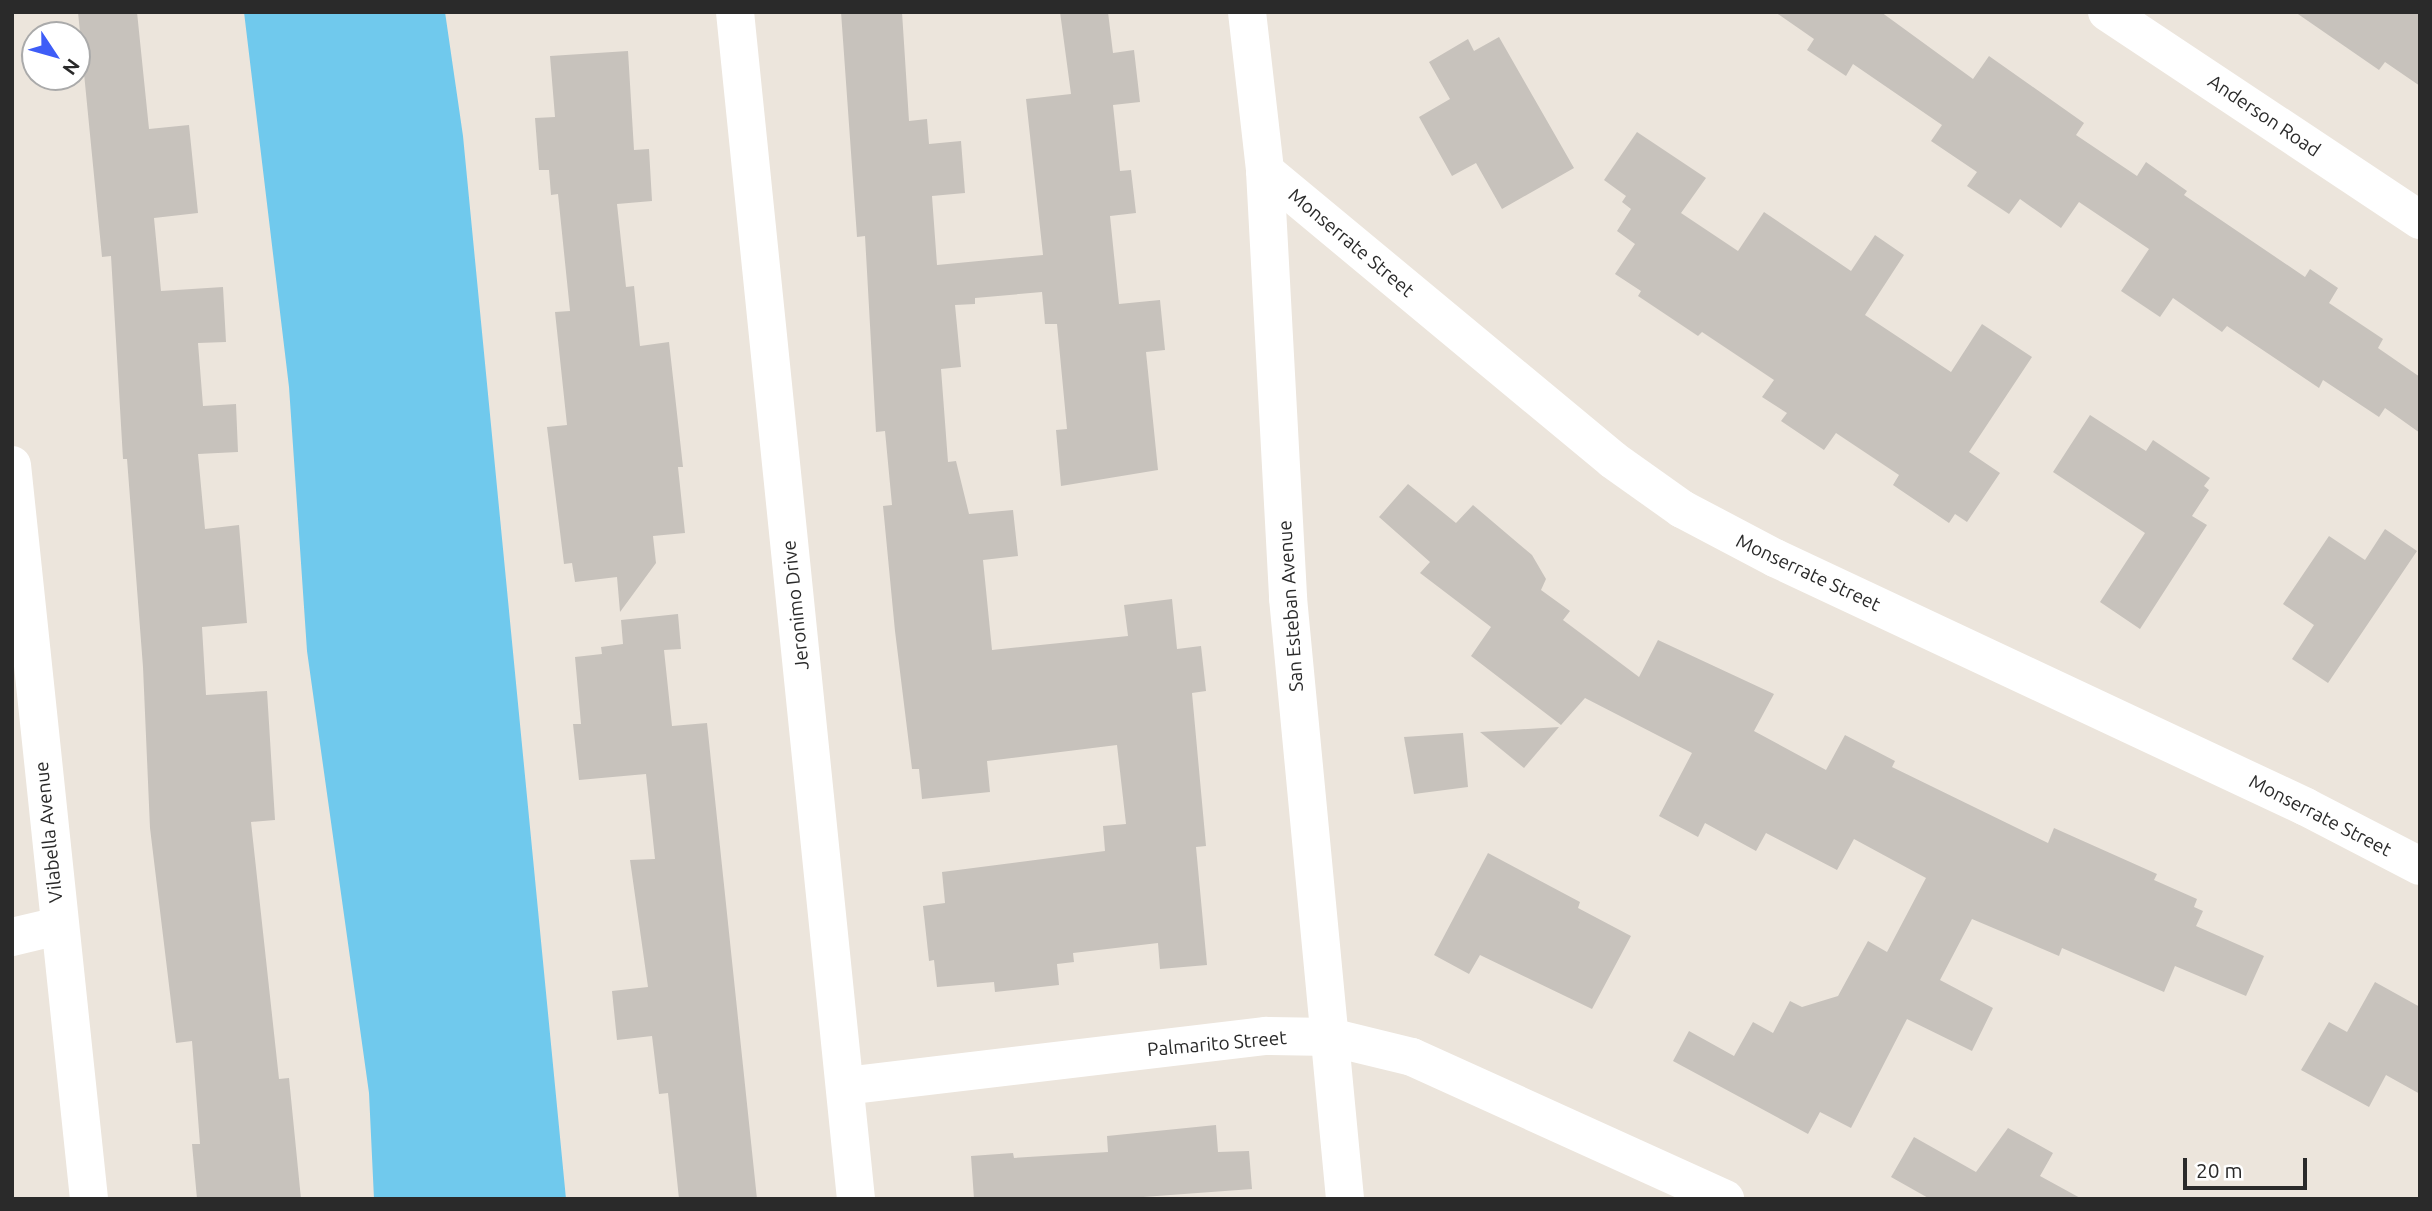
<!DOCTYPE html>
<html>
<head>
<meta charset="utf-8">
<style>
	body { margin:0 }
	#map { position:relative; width:2432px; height:1211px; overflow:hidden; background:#ece5dc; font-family:Ubuntu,sans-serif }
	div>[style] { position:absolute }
	.water>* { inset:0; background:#70c9ed }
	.building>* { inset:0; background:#c7c2bc }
	.minor>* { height:38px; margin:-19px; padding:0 19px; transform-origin:19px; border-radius:19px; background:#fff }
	span { translate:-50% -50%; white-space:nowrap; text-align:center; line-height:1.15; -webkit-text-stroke:5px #fff; paint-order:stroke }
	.street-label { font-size:19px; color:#2a2a2a }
	.frame { position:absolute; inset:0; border:14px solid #2a2a2a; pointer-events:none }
	.north { position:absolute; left:21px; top:21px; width:70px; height:70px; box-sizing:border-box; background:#fff; border:2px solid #aaa; border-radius:50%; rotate:126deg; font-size:19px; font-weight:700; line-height:28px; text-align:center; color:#2a2a2a }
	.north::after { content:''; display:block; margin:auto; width:24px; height:32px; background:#3e5df7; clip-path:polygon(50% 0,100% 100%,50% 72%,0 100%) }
	.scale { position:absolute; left:2183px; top:1158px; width:124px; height:32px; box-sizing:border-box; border:4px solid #2a2a2a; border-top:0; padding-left:9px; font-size:21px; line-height:24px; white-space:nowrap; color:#2a2a2a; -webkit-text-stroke:5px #fff; paint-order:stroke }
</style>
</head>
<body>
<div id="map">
	<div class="water">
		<div style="clip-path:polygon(244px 12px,445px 12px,463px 136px,566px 1199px,374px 1199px,369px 1093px,307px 651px,289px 387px)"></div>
	</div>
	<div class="building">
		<div style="clip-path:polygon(78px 12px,137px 12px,149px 129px,189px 125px,198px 213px,154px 218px,161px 291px,223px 287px,226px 342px,198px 343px,203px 406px,236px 404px,238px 452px,198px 454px,205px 529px,239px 525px,247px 623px,202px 627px,206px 695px,267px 691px,275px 820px,251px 822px,279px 1079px,289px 1078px,301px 1199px,197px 1199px,192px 1144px,200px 1144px,192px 1041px,176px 1043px,150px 828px,143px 667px,127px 459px,123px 459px,111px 256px,102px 257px)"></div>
		<div style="clip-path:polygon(841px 12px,902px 12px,909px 121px,927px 119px,929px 144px,961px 141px,965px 193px,932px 196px,937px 265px,1043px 255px,1026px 99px,1071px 94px,1060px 12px,1108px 12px,1113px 53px,1134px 50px,1140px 102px,1113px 105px,1120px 171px,1131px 170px,1136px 213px,1110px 216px,1119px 304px,1160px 300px,1165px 350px,1146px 352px,1158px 470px,1061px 486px,1056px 430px,1067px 429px,1057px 324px,1045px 324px,1042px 292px,975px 298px,975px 304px,955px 305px,961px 367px,941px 369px,948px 462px,956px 461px,969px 514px,1013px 510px,1018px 556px,983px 560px,992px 650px,1128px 636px,1124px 605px,1172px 599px,1177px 649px,1201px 646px,1206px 691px,1192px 693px,1206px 846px,1196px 847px,1207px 965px,1160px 969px,1158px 943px,1073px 953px,1074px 962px,1057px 964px,1059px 985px,995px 992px,994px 982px,937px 987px,934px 960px,929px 961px,923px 906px,945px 903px,942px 872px,1105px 851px,1103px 826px,1126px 824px,1117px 745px,987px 761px,990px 792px,922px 799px,919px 769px,912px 769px,895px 631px,883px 506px,892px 505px,885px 431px,876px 432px,865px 236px,857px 237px)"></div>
		<div style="clip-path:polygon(1775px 12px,1881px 12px,1973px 79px,1989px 56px,2084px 123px,2076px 135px,2137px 176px,2146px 162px,2187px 191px,2184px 195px,2305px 277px,2310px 269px,2338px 288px,2329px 303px,2383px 339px,2378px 348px,2420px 377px,2420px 433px,2385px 408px,2379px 417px,2323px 380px,2319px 388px,2227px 326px,2222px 332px,2173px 298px,2160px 317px,2121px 291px,2149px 249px,2079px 202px,2061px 228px,2020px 199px,2009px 214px,1967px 186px,1977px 172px,1931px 141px,1942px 125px,1853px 64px,1846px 76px,1807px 50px,1814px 39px)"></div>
		<div style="clip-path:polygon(2295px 12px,2420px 12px,2420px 86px,2385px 62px,2379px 70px)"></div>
		<div style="clip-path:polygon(1499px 37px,1574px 168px,1502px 209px,1476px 163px,1452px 176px,1419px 117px,1450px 99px,1429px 62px,1468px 39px,1474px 51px)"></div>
		<div style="clip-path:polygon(628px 51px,634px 150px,649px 149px,652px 201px,617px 204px,626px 287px,634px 286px,640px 346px,669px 342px,683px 467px,678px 467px,685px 533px,653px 536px,656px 563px,620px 612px,617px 577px,575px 582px,572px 563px,564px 564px,547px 427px,567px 425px,555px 312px,570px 311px,558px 194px,551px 195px,549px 170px,539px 170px,535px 118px,555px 117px,550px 56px)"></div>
		<div style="clip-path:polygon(1637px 132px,1706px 178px,1681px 213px,1738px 251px,1764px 212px,1851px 271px,1875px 235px,1904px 255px,1865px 315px,1951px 372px,1982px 324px,2032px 357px,1969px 452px,2000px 473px,1967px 522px,1955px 514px,1949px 523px,1893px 485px,1899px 475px,1836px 433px,1824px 450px,1781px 421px,1787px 413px,1762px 397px,1774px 380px,1702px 332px,1698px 336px,1638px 296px,1641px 291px,1615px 274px,1635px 244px,1617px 231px,1631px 209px,1622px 202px,1626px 196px,1604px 180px)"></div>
		<div style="clip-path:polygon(2090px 415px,2146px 451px,2153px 440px,2210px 478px,2204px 486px,2209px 490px,2192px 516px,2207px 525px,2140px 629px,2100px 602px,2145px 533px,2053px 472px)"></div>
		<div style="clip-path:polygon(1408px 484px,1456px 523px,1473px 505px,1532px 555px,1546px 579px,1541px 590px,1570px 611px,1563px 620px,1639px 677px,1658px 640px,1774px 694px,1754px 731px,1826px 770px,1845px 735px,1895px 761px,1892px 767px,2048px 843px,2054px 828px,2157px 874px,2154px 880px,2197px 899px,2194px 907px,2203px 911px,2196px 926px,2264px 956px,2246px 996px,2175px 966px,2164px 992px,2062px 948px,2059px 956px,1972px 919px,1940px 980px,1993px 1008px,1972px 1051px,1907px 1019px,1851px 1128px,1820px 1112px,1808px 1134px,1673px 1061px,1689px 1031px,1734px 1056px,1753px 1022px,1773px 1033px,1790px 1001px,1802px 1007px,1838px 996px,1868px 941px,1887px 952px,1926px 878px,1854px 839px,1837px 870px,1766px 833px,1756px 851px,1705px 823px,1698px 837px,1659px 816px,1692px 753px,1585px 698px,1561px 725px,1471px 656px,1491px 627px,1420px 573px,1430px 562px,1379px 517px)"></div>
		<div style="clip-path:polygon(2385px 529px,2417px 551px,2328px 683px,2292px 659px,2314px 625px,2283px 604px,2329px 536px,2365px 560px)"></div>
		<div style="clip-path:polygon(678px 614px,681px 649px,664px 650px,672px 726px,707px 723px,757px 1199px,679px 1199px,668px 1093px,659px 1094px,652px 1036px,617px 1040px,612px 991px,648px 987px,630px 860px,655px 859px,646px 774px,579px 780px,573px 724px,581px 724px,575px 657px,602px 654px,601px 647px,623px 644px,621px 620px)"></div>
		<div style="clip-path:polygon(1559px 727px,1524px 768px,1480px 732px)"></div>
		<div style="clip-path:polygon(1463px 733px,1468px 787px,1414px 794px,1404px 737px)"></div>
		<div style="clip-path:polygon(1488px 853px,1580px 902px,1578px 908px,1631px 936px,1592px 1009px,1480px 955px,1469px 974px,1434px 955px)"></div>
		<div style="clip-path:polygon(2375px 982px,2420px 1007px,2420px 1094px,2386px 1075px,2369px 1107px,2301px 1070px,2329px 1022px,2347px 1032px)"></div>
		<div style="clip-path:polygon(1216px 1125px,1218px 1152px,1249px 1151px,1252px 1189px,1116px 1199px,974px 1199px,971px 1156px,1013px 1153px,1014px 1158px,1108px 1152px,1107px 1136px)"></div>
		<div style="clip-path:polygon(2008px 1128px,2053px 1153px,2040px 1176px,2082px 1199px,1930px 1199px,1891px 1177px,1914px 1137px,1976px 1172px)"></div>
	</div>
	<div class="minor">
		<div style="left:735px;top:12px;width:1193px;rotate:84.18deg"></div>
		<div style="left:1247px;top:12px;width:160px;rotate:83.5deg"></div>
		<div style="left:1265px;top:171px;width:428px;rotate:86.9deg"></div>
		<div style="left:1288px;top:598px;width:604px;rotate:84.58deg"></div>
		<div style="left:2107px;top:12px;width:376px;rotate:33.6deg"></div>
		<div style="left:1265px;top:171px;width:452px;rotate:39.7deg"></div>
		<div style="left:1613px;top:460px;width:85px;rotate:35.4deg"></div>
		<div style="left:1682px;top:509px;width:105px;rotate:27.8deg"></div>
		<div style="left:1775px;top:558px;width:586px;rotate:25.12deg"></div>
		<div style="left:2306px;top:807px;width:128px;rotate:27.4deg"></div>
		<div style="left:12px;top:465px;width:738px;rotate:84.01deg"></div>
		<div style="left:12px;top:937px;width:47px;rotate:-13.4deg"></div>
		<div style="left:845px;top:1086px;width:424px;rotate:-6.8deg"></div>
		<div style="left:1266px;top:1036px;width:64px;rotate:0.9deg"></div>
		<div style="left:1330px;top:1037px;width:84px;rotate:13.7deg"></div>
		<div style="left:1412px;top:1057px;width:344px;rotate:24.4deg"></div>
	</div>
	<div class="street-label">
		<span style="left:2264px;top:116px;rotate:34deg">Anderson Road</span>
		<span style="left:1351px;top:243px;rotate:40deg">Monserrate Street</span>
		<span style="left:1808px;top:573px;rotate:25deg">Monserrate Street</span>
		<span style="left:796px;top:605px;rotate:-96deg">Jeronimo Drive</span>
		<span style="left:1291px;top:606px;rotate:-94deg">San Esteban Avenue</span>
		<span style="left:2320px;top:816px;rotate:27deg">Monserrate Street</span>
		<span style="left:49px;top:832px;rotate:-96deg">Vilabella Avenue</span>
		<span style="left:1217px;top:1044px;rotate:-5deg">Palmarito Street</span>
	</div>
	<div class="frame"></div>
	<div class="north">N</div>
	<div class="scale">20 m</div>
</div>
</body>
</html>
